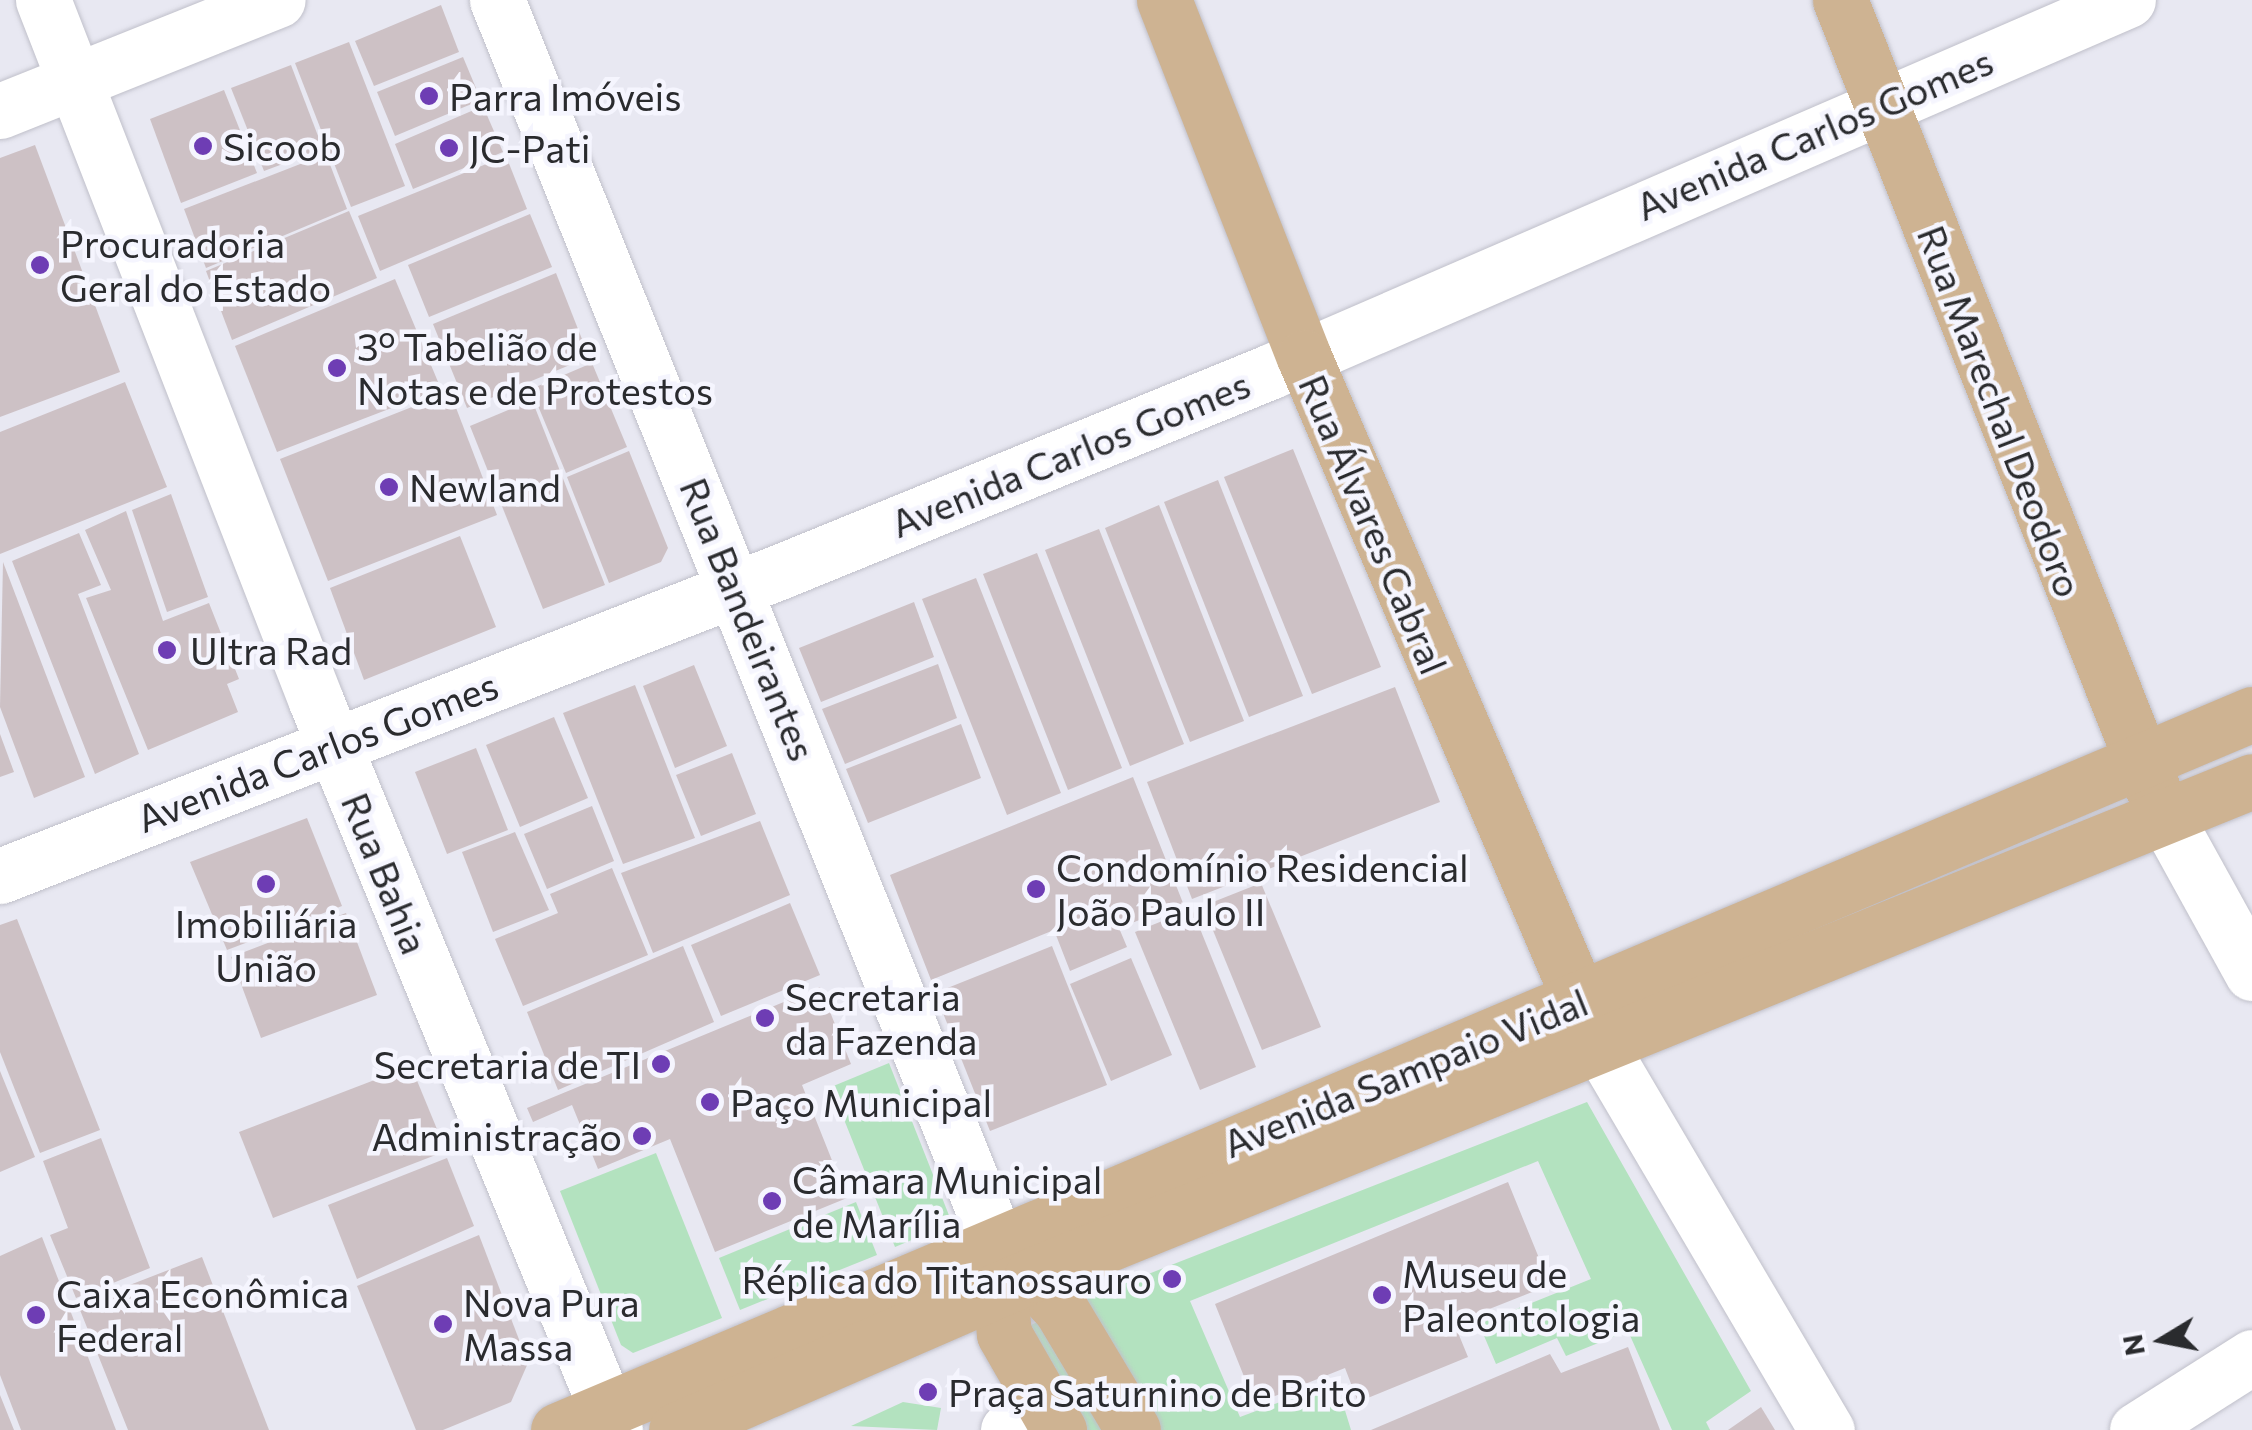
<!DOCTYPE html>
<html>
<head>
<meta charset="utf-8">
<style>
	body { margin:0 }
	#map { position:relative; width:2252px; height:1430px; overflow:hidden; background:#e8e8f2; font-family:Commissioner,sans-serif }
	div>[style] { position:absolute }
	.green>* { inset:0; background:#b3e2bf }
	.building>* { inset:0; background:#cdc1c5 }
	.roads { filter:drop-shadow(0 0 2px #c0c0ca) drop-shadow(0 0 2px #c0c0ca) }
	.minor>* { height:55px; margin:-27.5px; padding:0 27.5px; transform-origin:27.5px; border-radius:27.5px; background:#fff }
	.major>* { height:55px; margin:-27.5px; padding:0 27.5px; transform-origin:27.5px; border-radius:27.5px; background:#ceb392 }
	.dots>* { width:28px; height:28px; translate:-50% -50%; box-sizing:border-box; border:5px solid #f5f5fe; border-radius:50% }
	span { translate:-50% -50%; white-space:nowrap; text-align:center; line-height:1.15; -webkit-text-stroke:9px #f5f5fe; paint-order:stroke }
	.poi-label { font-size:38px; color:#2a2b2e }
	.left { translate:0 -50%; text-align:left }
	.right { translate:-100% -50%; text-align:right }
	.street-label { font-size:38px; color:#2a2b2e }
	.north { position:absolute; left:2112px; top:1290px; width:100px; height:100px; -webkit-text-stroke:8px #f5f5fe; paint-order:stroke; rotate:260deg; font-size:28px; font-weight:700; line-height:40px; text-align:center; color:#2a2b2e }
	.north::after { content:''; display:block; margin:auto; width:35px; height:45px; background:#2a2b2e; clip-path:polygon(50% 0,100% 100%,50% 72%,0 100%) }
</style>
</head>
<body>
<div id="map">
	<div class="green">
		<div style="clip-path:polygon(889px 1063px,952px 1223px,895px 1247px,831px 1087px)"></div>
		<div style="clip-path:polygon(1587px 1102px,1751px 1391px,1706px 1422px,1710px 1430px,1672px 1430px,1628px 1331px,1566px 1356px,1557px 1338px,1496px 1364px,1479px 1324px,1591px 1279px,1538px 1161px,1190px 1301px,1240px 1417px,1336px 1381px,1351px 1430px,1161px 1430px,1082px 1300px)"></div>
		<div style="clip-path:polygon(656px 1153px,722px 1318px,633px 1353px,621px 1345px,560px 1191px)"></div>
		<div style="clip-path:polygon(856px 1202px,877px 1255px,740px 1310px,719px 1258px)"></div>
		<div style="clip-path:polygon(1044px 1319px,1109px 1430px,1081px 1430px,1022px 1329px)"></div>
		<div style="clip-path:polygon(903px 1402px,941px 1408px,937px 1430px,851px 1426px)"></div>
	</div>
	<div class="building">
		<div style="clip-path:polygon(441px 5px,459px 52px,374px 86px,355px 41px)"></div>
		<div style="clip-path:polygon(349px 42px,405px 186px,351px 207px,295px 63px)"></div>
		<div style="clip-path:polygon(463px 57px,481px 100px,395px 136px,377px 92px)"></div>
		<div style="clip-path:polygon(291px 65px,323px 149px,264px 171px,231px 88px)"></div>
		<div style="clip-path:polygon(224px 90px,257px 173px,181px 203px,150px 119px)"></div>
		<div style="clip-path:polygon(483px 106px,503px 152px,413px 189px,395px 144px)"></div>
		<div style="clip-path:polygon(35px 145px,120px 372px,0 417px,0 158px)"></div>
		<div style="clip-path:polygon(326px 154px,347px 209px,206px 268px,184px 209px)"></div>
		<div style="clip-path:polygon(506px 156px,527px 209px,380px 271px,358px 216px)"></div>
		<div style="clip-path:polygon(349px 211px,377px 278px,232px 340px,206px 271px)"></div>
		<div style="clip-path:polygon(530px 214px,552px 267px,429px 317px,408px 265px)"></div>
		<div style="clip-path:polygon(556px 273px,589px 357px,467px 408px,433px 324px)"></div>
		<div style="clip-path:polygon(395px 279px,441px 389px,277px 452px,235px 346px)"></div>
		<div style="clip-path:polygon(592px 363px,627px 447px,566px 473px,531px 389px)"></div>
		<div style="clip-path:polygon(125px 382px,167px 487px,0 554px,0 432px)"></div>
		<div style="clip-path:polygon(450px 392px,497px 515px,328px 581px,280px 459px)"></div>
		<div style="clip-path:polygon(532px 400px,605px 585px,543px 609px,470px 426px)"></div>
		<div style="clip-path:polygon(1293px 449px,1381px 667px,1312px 694px,1224px 477px)"></div>
		<div style="clip-path:polygon(629px 451px,668px 548px,661px 562px,609px 583px,567px 477px)"></div>
		<div style="clip-path:polygon(1218px 480px,1303px 696px,1249px 717px,1164px 502px)"></div>
		<div style="clip-path:polygon(171px 494px,208px 597px,167px 612px,132px 510px)"></div>
		<div style="clip-path:polygon(1159px 505px,1244px 721px,1190px 742px,1105px 528px)"></div>
		<div style="clip-path:polygon(126px 511px,163px 621px,209px 603px,239px 679px,227px 684px,238px 712px,148px 750px,86px 598px,111px 590px,85px 530px)"></div>
		<div style="clip-path:polygon(1099px 529px,1184px 744px,1130px 766px,1045px 550px)"></div>
		<div style="clip-path:polygon(79px 533px,101px 585px,78px 594px,139px 754px,95px 774px,12px 561px)"></div>
		<div style="clip-path:polygon(460px 536px,496px 627px,364px 680px,330px 588px)"></div>
		<div style="clip-path:polygon(1037px 553px,1122px 768px,1068px 790px,983px 574px)"></div>
		<div style="clip-path:polygon(3px 562px,85px 777px,34px 798px,0 707px)"></div>
		<div style="clip-path:polygon(976px 578px,1061px 793px,1007px 815px,922px 599px)"></div>
		<div style="clip-path:polygon(914px 602px,934px 657px,821px 702px,799px 648px)"></div>
		<div style="clip-path:polygon(938px 664px,957px 718px,845px 764px,822px 709px)"></div>
		<div style="clip-path:polygon(694px 665px,727px 746px,675px 768px,643px 686px)"></div>
		<div style="clip-path:polygon(635px 685px,695px 838px,623px 864px,563px 713px)"></div>
		<div style="clip-path:polygon(1395px 687px,1440px 802px,1192px 899px,1147px 782px)"></div>
		<div style="clip-path:polygon(554px 717px,588px 798px,520px 827px,486px 745px)"></div>
		<div style="clip-path:polygon(961px 724px,981px 778px,868px 823px,846px 769px)"></div>
		<div style="clip-path:polygon(0 734px,14px 772px,0 777px)"></div>
		<div style="clip-path:polygon(476px 748px,508px 830px,447px 854px,415px 772px)"></div>
		<div style="clip-path:polygon(732px 753px,756px 814px,701px 836px,676px 775px)"></div>
		<div style="clip-path:polygon(1133px 777px,1183px 903px,1119px 928px,1127px 947px,1070px 971px,1054px 930px,931px 980px,890px 875px)"></div>
		<div style="clip-path:polygon(592px 806px,614px 861px,547px 889px,524px 834px)"></div>
		<div style="clip-path:polygon(307px 818px,342px 906px,227px 950px,190px 862px)"></div>
		<div style="clip-path:polygon(760px 821px,790px 895px,653px 953px,621px 873px)"></div>
		<div style="clip-path:polygon(515px 832px,549px 910px,493px 932px,462px 852px)"></div>
		<div style="clip-path:polygon(612px 868px,648px 955px,523px 1006px,495px 939px,558px 913px,550px 894px)"></div>
		<div style="clip-path:polygon(1261px 883px,1321px 1027px,1262px 1050px,1203px 906px)"></div>
		<div style="clip-path:polygon(790px 903px,820px 975px,721px 1016px,691px 945px)"></div>
		<div style="clip-path:polygon(1192px 909px,1256px 1067px,1200px 1090px,1135px 932px)"></div>
		<div style="clip-path:polygon(346px 913px,377px 995px,261px 1038px,231px 957px)"></div>
		<div style="clip-path:polygon(17px 919px,100px 1130px,40px 1153px,0 1052px,0 925px)"></div>
		<div style="clip-path:polygon(683px 946px,714px 1022px,558px 1090px,527px 1012px)"></div>
		<div style="clip-path:polygon(1052px 946px,1107px 1085px,990px 1131px,935px 993px)"></div>
		<div style="clip-path:polygon(1131px 958px,1172px 1055px,1111px 1081px,1070px 984px)"></div>
		<div style="clip-path:polygon(820px 987px,851px 1064px,802px 1085px,847px 1198px,715px 1252px,670px 1139px,598px 1169px,572px 1105px,533px 1122px,527px 1108px)"></div>
		<div style="clip-path:polygon(411px 1066px,446px 1151px,273px 1218px,239px 1132px)"></div>
		<div style="clip-path:polygon(0 1071px,35px 1157px,0 1172px)"></div>
		<div style="clip-path:polygon(101px 1138px,150px 1268px,76px 1298px,50px 1235px,68px 1228px,43px 1161px)"></div>
		<div style="clip-path:polygon(447px 1158px,474px 1226px,357px 1279px,328px 1205px)"></div>
		<div style="clip-path:polygon(1508px 1182px,1550px 1285px,1454px 1323px,1468px 1357px,1358px 1402px,1345px 1368px,1255px 1404px,1215px 1304px)"></div>
		<div style="clip-path:polygon(479px 1235px,528px 1363px,511px 1402px,443px 1430px,416px 1430px,357px 1286px)"></div>
		<div style="clip-path:polygon(42px 1237px,116px 1430px,21px 1430px,0 1375px,0 1256px)"></div>
		<div style="clip-path:polygon(202px 1257px,269px 1430px,128px 1430px,78px 1305px)"></div>
		<div style="clip-path:polygon(1628px 1347px,1660px 1430px,1371px 1430px,1550px 1354px,1561px 1373px)"></div>
		<div style="clip-path:polygon(0 1395px,14px 1430px,0 1430px)"></div>
		<div style="clip-path:polygon(1761px 1407px,1775px 1430px,1728px 1430px)"></div>
	</div>
	<div class="roads">
		<div class="minor">
			<div style="left:43px;top:0;width:752px;rotate:68.72deg"></div>
			<div style="left:316px;top:701px;width:788px;rotate:67.7deg"></div>
			<div style="left:497px;top:0;width:1338px;rotate:68.1deg"></div>
			<div style="left:0;top:111px;width:299px;rotate:-21.8deg"></div>
			<div style="left:2167px;top:819px;width:176px;rotate:61.1deg"></div>
			<div style="left:0;top:876px;width:836px;rotate:-21.32deg"></div>
			<div style="left:779px;top:572px;width:529px;rotate:-22.2deg"></div>
			<div style="left:1269px;top:372px;width:936px;rotate:-23.42deg"></div>
			<div style="left:1598px;top:1042px;width:451px;rotate:59.5deg"></div>
			<div style="left:1008px;top:1430px;width:21px;rotate:-31deg"></div>
			<div style="left:2137px;top:1430px;width:136px;rotate:-32.4deg"></div>
		</div>
		<div class="major">
			<div style="left:1164px;top:0;width:383px;rotate:68.6deg"></div>
			<div style="left:1304px;top:357px;width:733px;rotate:66.79deg"></div>
			<div style="left:1840px;top:0;width:857px;rotate:68.37deg"></div>
			<div style="left:1009px;top:1253px;width:75px;rotate:47.2deg"></div>
			<div style="left:1060px;top:1308px;width:142px;rotate:59.1deg"></div>
			<div style="left:997px;top:1259px;width:75px;rotate:84.7deg"></div>
			<div style="left:1004px;top:1334px;width:111px;rotate:60.2deg"></div>
			<div style="left:558px;top:1430px;width:1839px;rotate:-22.91deg"></div>
			<div style="left:676px;top:1430px;width:388px;rotate:-23.5deg"></div>
			<div style="left:1032px;top:1275px;width:1316px;rotate:-22.04deg"></div>
		</div>
	</div>
	<div class="dots">
		<div style="left:429px;top:96px;background:#6e3db4"></div>
		<div style="left:203px;top:146px;background:#6e3db4"></div>
		<div style="left:449px;top:148px;background:#6e3db4"></div>
		<div style="left:40px;top:265px;background:#6e3db4"></div>
		<div style="left:337px;top:368px;background:#6e3db4"></div>
		<div style="left:389px;top:487px;background:#6e3db4"></div>
		<div style="left:167px;top:650px;background:#6e3db4"></div>
		<div style="left:266px;top:884px;background:#6e3db4"></div>
		<div style="left:1036px;top:889px;background:#6e3db4"></div>
		<div style="left:765px;top:1018px;background:#6e3db4"></div>
		<div style="left:661px;top:1064px;background:#6e3db4"></div>
		<div style="left:710px;top:1102px;background:#6e3db4"></div>
		<div style="left:642px;top:1136px;background:#6e3db4"></div>
		<div style="left:772px;top:1201px;background:#6e3db4"></div>
		<div style="left:1172px;top:1279px;background:#6e3db4"></div>
		<div style="left:1382px;top:1295px;background:#6e3db4"></div>
		<div style="left:36px;top:1315px;background:#6e3db4"></div>
		<div style="left:443px;top:1324px;background:#6e3db4"></div>
		<div style="left:928px;top:1392px;background:#6e3db4"></div>
	</div>
	<div class="poi-label">
		<span class="left" style="left:449px;top:96px">Parra Imóveis</span>
		<span class="left" style="left:223px;top:146px">Sicoob</span>
		<span class="left" style="left:469px;top:148px">JC-Pati</span>
		<span class="left" style="left:60px;top:265px">Procuradoria<br>Geral do Estado</span>
		<span class="left" style="left:357px;top:368px">3º Tabelião de<br>Notas e de Protestos</span>
		<span class="left" style="left:409px;top:487px">Newland</span>
		<span class="left" style="left:190px;top:650px">Ultra Rad</span>
		<span class="left" style="left:1056px;top:889px">Condomínio Residencial<br>João Paulo II</span>
		<span style="left:266px;top:945px">Imobiliária<br>União</span>
		<span class="left" style="left:785px;top:1018px">Secretaria<br>da Fazenda</span>
		<span class="right" style="left:641px;top:1064px">Secretaria de TI</span>
		<span class="left" style="left:730px;top:1102px">Paço Municipal</span>
		<span class="right" style="left:622px;top:1136px">Administração</span>
		<span class="left" style="left:792px;top:1201px">Câmara Municipal<br>de Marília</span>
		<span class="left" style="left:1402px;top:1295px">Museu de<br>Paleontologia</span>
		<span class="right" style="left:1152px;top:1279px">Réplica do Titanossauro</span>
		<span class="left" style="left:56px;top:1315px">Caixa Econômica<br>Federal</span>
		<span class="left" style="left:463px;top:1324px">Nova Pura<br>Massa</span>
		<span class="left" style="left:948px;top:1392px">Praça Saturnino de Brito</span>
	</div>
	<div class="street-label">
		<span style="left:1814px;top:133px;rotate:-23deg">Avenida Carlos Gomes</span>
		<span style="left:2001px;top:411px;rotate:69deg">Rua Marechal Deodoro</span>
		<span style="left:1070px;top:453px;rotate:-22deg">Avenida Carlos Gomes</span>
		<span style="left:1374px;top:524px;rotate:67deg">Rua Álvares Cabral</span>
		<span style="left:749px;top:619px;rotate:68deg">Rua Bandeirantes</span>
		<span style="left:317px;top:751px;rotate:-21deg">Avenida Carlos Gomes</span>
		<span style="left:386px;top:873px;rotate:68deg">Rua Bahia</span>
		<span style="left:1405px;top:1072px;rotate:-22deg">Avenida Sampaio Vidal</span>
	</div>
	<div class="north">N</div>
</div>
</body>
</html>
